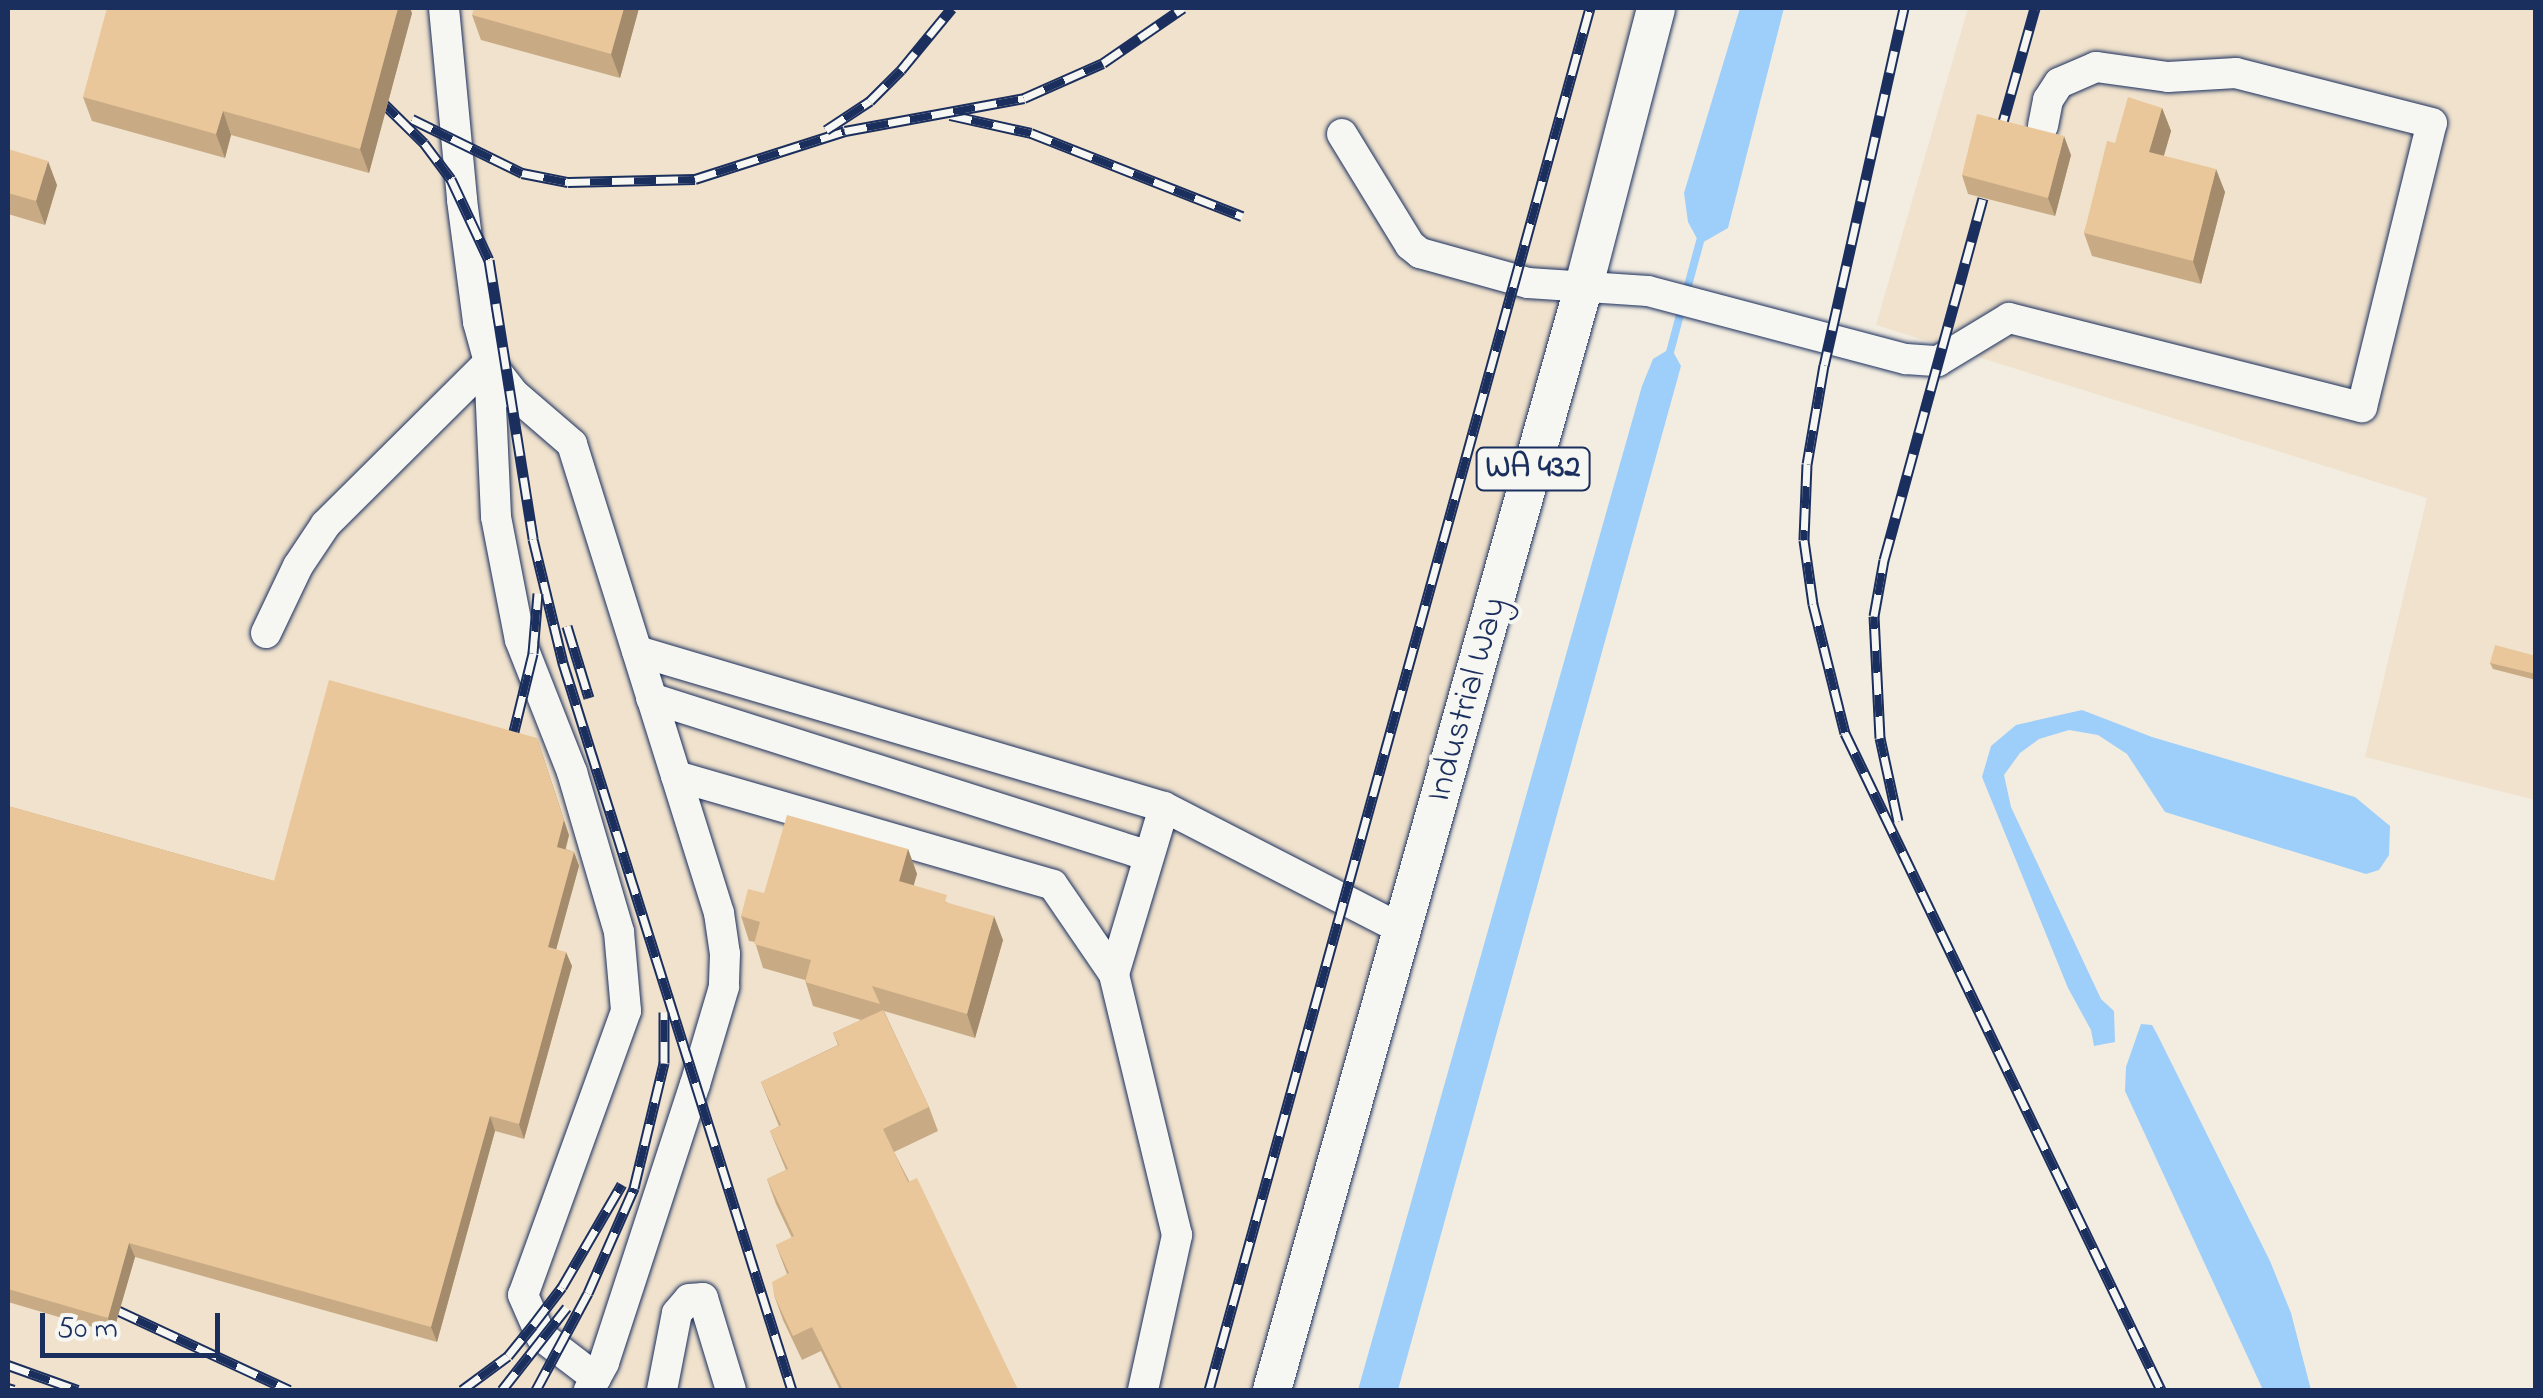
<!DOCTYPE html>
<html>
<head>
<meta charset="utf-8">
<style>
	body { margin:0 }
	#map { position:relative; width:2543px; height:1398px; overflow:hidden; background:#f3ede1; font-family:"Indie Flower",sans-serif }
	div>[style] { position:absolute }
	.built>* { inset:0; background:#f0e2cc }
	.water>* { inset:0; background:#9dcffa }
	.stream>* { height:8px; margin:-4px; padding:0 4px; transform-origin:4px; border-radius:4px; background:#9dcffa }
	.roads { filter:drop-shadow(0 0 2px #1b2f5e) drop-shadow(0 0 2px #1b2f5e) }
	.minor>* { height:30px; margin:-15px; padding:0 15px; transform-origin:15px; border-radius:15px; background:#f6f6f2 }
	.major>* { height:38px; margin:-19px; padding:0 19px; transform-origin:19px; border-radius:19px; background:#f6f6f2 }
	.rail>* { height:11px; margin-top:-5.5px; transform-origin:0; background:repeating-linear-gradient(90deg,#f6f6f2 0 22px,#1b2f5e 0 44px); box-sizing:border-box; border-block:2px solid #1b2f5e }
	.wall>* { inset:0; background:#c8ab85 }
	.shaded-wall>* { inset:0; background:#a38b6c }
	.building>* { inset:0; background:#e9c79b }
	span { translate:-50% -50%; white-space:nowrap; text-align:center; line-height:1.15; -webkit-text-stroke:8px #f6f6f2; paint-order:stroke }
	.shield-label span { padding:2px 8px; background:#f6f6f2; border:2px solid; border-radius:8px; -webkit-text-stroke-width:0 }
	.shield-label { font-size:32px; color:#1b2f5e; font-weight:700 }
	.street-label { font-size:35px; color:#1b2f5e }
	.frame { position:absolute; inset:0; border:10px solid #1b2f5e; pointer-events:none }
	.scale { position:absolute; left:40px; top:1313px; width:180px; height:45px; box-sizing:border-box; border:5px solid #1b2f5e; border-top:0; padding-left:12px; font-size:30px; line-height:35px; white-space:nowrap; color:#1b2f5e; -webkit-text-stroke:8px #f6f6f2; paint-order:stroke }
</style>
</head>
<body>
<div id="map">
	<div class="built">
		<div style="clip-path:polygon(8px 8px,1649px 8px,1271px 1390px,8px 1390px)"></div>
		<div style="clip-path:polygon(1968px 8px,2535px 8px,2535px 800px,2365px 757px,2427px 498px,1876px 325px)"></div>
	</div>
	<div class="water">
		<div style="clip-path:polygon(1740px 8px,1784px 8px,1728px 228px,1700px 244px,1688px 222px,1684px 193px)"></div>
		<div style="clip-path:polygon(1671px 348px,1681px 366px,1398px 1390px,1358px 1390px,1642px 386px,1653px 359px)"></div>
		<div style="clip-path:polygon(2082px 710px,2152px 737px,2355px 797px,2390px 826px,2389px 855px,2379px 870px,2366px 874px,2165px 812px,2127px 754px,2098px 735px,2069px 730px,2039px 739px,2020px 753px,2004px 775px,2011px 807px,2101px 999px,2114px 1011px,2115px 1042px,2094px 1046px,2091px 1030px,2068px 988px,1982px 777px,1991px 746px,2016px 725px)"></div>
		<div style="clip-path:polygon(2141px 1024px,2152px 1025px,2157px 1034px,2270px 1261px,2291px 1313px,2311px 1390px,2263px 1390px,2125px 1091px,2126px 1067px)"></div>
	</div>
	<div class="stream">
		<div style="left:1686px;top:293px;width:61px;rotate:-74.8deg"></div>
		<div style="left:1669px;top:356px;width:51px;rotate:-75.1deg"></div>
	</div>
	<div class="roads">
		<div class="minor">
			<div style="left:444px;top:8px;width:193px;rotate:84.6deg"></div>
			<div style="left:462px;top:200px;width:123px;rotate:82.5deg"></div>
			<div style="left:478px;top:322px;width:41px;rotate:74.6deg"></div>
			<div style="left:489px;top:362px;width:39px;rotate:52deg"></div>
			<div style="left:513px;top:393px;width:78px;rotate:40.8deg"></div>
			<div style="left:572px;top:444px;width:491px;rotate:72.6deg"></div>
			<div style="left:719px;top:913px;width:41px;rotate:81.7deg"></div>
			<div style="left:725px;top:954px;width:33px;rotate:92deg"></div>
			<div style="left:724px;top:987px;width:101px;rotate:106.6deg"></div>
			<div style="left:695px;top:1084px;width:293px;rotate:108.1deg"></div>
			<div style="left:604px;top:1363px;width:31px;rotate:119deg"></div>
			<div style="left:1342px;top:134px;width:130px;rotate:58.5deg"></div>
			<div style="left:1410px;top:245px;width:13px;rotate:39deg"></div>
			<div style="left:1420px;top:253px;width:112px;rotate:15.5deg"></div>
			<div style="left:1528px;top:283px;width:120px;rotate:3.8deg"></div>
			<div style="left:1648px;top:291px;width:267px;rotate:14.8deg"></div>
			<div style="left:1906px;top:359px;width:32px;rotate:4deg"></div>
			<div style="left:1938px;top:361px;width:83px;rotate:-31.2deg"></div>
			<div style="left:2009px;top:318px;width:364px;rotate:14.2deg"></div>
			<div style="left:2362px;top:407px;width:292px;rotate:-76.2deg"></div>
			<div style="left:2432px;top:123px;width:202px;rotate:-165.7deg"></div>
			<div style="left:2236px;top:73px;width:68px;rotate:176.6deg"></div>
			<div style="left:2168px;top:77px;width:73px;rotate:-172.1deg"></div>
			<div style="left:2096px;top:67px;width:40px;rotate:156.6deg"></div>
			<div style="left:2059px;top:83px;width:20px;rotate:123deg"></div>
			<div style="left:2048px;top:100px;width:26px;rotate:101deg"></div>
			<div style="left:489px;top:362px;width:155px;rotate:87.4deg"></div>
			<div style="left:496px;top:517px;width:125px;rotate:79deg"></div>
			<div style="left:520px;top:640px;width:142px;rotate:68.5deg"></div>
			<div style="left:572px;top:772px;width:167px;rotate:73.6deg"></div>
			<div style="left:619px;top:932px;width:79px;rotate:84.9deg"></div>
			<div style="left:626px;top:1011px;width:302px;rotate:109.9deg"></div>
			<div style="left:523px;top:1295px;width:45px;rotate:66.3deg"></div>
			<div style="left:541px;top:1336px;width:69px;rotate:37.4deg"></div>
			<div style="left:266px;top:633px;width:74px;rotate:-64.5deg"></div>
			<div style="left:298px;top:566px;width:50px;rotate:-56.3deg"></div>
			<div style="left:326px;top:524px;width:230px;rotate:-44.8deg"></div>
			<div style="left:637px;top:651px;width:550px;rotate:16.49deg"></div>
			<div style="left:651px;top:698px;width:522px;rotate:17.6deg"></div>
			<div style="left:676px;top:776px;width:392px;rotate:16.1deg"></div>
			<div style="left:1053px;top:885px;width:108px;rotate:55.6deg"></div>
			<div style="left:662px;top:1390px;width:78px;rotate:-79deg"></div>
			<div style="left:677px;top:1313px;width:18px;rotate:-49deg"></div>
			<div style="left:689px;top:1299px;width:14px;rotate:-4deg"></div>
			<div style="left:703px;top:1298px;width:96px;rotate:73.1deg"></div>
			<div style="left:1143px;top:1390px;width:159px;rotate:-77.6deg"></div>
			<div style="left:1177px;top:1235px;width:268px;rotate:-103.6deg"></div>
			<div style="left:1114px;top:974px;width:174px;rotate:-73.3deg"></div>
			<div style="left:1164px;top:807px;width:269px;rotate:27.2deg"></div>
		</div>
		<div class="major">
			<div style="left:1272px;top:1390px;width:1144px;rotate:-74.23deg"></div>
			<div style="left:1583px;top:289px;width:290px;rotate:-75.4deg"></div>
		</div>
	</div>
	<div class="rail">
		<div style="left:1904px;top:8px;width:366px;rotate:102.6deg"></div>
		<div style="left:1824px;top:365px;width:100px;rotate:99.7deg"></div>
		<div style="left:1807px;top:464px;width:76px;rotate:92.3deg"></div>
		<div style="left:1804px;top:540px;width:65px;rotate:82deg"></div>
		<div style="left:1813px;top:604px;width:133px;rotate:76.1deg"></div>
		<div style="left:1845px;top:733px;width:729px;rotate:64.31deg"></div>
		<div style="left:365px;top:85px;width:83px;rotate:44.5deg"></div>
		<div style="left:424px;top:143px;width:45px;rotate:53.1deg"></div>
		<div style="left:451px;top:179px;width:89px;rotate:64.9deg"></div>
		<div style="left:489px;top:260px;width:282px;rotate:81deg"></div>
		<div style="left:533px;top:539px;width:128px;rotate:76.4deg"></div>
		<div style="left:563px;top:663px;width:762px;rotate:72.52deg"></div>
		<div style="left:950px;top:115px;width:83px;rotate:12.5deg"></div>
		<div style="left:1031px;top:133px;width:227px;rotate:21.5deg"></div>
		<div style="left:412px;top:119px;width:123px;rotate:26.1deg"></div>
		<div style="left:522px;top:173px;width:47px;rotate:11.1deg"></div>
		<div style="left:568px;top:182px;width:127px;rotate:-1.4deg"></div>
		<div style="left:695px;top:179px;width:157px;rotate:-17.7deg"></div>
		<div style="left:845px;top:131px;width:182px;rotate:-10.4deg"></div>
		<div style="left:1024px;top:98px;width:86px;rotate:-23.9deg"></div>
		<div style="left:1103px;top:63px;width:97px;rotate:-34.5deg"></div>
		<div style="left:826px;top:130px;width:53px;rotate:-33.4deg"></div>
		<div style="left:870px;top:101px;width:44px;rotate:-45deg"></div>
		<div style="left:901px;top:70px;width:80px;rotate:-50.6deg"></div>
		<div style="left:1999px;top:136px;width:133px;rotate:-74.3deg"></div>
		<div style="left:567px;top:626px;width:75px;rotate:73deg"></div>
		<div style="left:507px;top:760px;width:110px;rotate:-76.3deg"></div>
		<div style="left:533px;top:653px;width:60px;rotate:-85.2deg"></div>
		<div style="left:1898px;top:821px;width:85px;rotate:-102.2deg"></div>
		<div style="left:1880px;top:738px;width:122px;rotate:-92.8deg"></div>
		<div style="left:1874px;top:616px;width:57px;rotate:-79.9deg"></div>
		<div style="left:1884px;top:560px;width:375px;rotate:-74.7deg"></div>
		<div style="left:117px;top:1310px;width:190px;rotate:24.9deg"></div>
		<div style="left:8px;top:1365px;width:74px;rotate:19.7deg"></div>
		<div style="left:8px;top:1388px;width:6px;rotate:18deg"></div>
		<div style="left:462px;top:1390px;width:57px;rotate:-36.5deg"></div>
		<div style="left:508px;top:1356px;width:40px;rotate:-51deg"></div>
		<div style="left:533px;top:1325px;width:48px;rotate:-52.7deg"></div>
		<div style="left:562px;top:1287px;width:119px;rotate:-59.8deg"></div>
		<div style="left:502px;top:1390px;width:105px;rotate:-51.9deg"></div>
		<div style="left:536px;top:1390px;width:110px;rotate:-61.8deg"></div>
		<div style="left:588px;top:1293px;width:115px;rotate:-66.3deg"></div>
		<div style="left:634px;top:1188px;width:129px;rotate:-76.5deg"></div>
		<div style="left:664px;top:1063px;width:51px;rotate:-90deg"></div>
		<div style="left:1209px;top:1390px;width:1434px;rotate:-74.59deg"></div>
	</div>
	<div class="wall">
		<div style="clip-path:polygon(639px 8px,620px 78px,481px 40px,472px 15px)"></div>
		<div style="clip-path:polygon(265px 10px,412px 13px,369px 173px,231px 135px,225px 158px,92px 121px,83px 97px)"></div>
		<div style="clip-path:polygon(2162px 108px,2171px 131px,2164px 156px,2225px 192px,2201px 284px,2092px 256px,2084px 233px,2115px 143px)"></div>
		<div style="clip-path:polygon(8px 149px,57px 185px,45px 225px,8px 214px)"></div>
		<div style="clip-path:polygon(2071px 155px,2055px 216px,1968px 194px,1962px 175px)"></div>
		<div style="clip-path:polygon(2536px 656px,2536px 680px,2493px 669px,2490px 663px)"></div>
		<div style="clip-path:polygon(8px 806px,274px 881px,569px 835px,566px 849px,574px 852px,579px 866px,556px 949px,572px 966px,524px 1139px,495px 1131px,437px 1342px,135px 1257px,113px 1333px,8px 1302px)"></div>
		<div style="clip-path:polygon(908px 849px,917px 874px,913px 885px,950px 904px,1003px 940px,975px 1038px,884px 1011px,929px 1107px,938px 1131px,894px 1152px,1018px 1390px,840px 1390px,821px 1351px,802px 1360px,783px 1320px,774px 1295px,787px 1274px,776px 1245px,792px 1238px,776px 1204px,767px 1179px,786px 1170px,770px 1131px,779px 1126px,761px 1082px,838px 1045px,833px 1033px,861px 1020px,813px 1006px,805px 980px,763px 968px,755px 942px,749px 941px,741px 916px,764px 893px)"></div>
	</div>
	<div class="shaded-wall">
		<div style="clip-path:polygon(398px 8px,410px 8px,412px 13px,369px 173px,360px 149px)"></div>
		<div style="clip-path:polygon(624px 8px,639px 8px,620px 78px,611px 54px)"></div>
		<div style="clip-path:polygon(2162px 108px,2171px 131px,2158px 175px,2149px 152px)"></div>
		<div style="clip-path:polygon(223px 111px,231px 135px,225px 158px,216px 134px)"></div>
		<div style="clip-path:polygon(2064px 136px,2071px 155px,2055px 216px,2048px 198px)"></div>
		<div style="clip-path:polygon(48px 161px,57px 185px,45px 225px,36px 201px)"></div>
		<div style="clip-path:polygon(2216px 169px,2225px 192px,2201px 284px,2193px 261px)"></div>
		<div style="clip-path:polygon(537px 738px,569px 835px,562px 861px,557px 847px)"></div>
		<div style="clip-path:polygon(908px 849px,917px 874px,908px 905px,899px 881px)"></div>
		<div style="clip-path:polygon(574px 852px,579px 866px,553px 961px,548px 947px)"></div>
		<div style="clip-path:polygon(994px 916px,1003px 940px,975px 1038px,967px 1014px)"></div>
		<div style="clip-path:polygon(566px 952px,572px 966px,524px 1139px,519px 1124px)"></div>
		<div style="clip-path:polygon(490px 1116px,495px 1131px,437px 1342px,431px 1327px)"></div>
		<div style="clip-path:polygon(129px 1243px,135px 1257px,113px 1333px,108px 1318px)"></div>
	</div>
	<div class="building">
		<div style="clip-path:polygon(107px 8px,255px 8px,265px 10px,266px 8px,398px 8px,360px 149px,223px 111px,216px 134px,83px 97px)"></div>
		<div style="clip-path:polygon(474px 8px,624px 8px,611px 54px,472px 15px)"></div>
		<div style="clip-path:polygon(2128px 97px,2162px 108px,2149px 152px,2216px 169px,2193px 261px,2084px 233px,2107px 141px,2115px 143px)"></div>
		<div style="clip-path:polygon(1977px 114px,2064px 136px,2048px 198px,1962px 175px)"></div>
		<div style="clip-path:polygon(8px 149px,48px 161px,36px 201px,8px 193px)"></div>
		<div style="clip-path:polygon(2495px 645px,2536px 656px,2536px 674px,2490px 663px)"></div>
		<div style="clip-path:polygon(329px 680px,537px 738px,564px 820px,557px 847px,574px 852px,548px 947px,566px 952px,519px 1124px,490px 1116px,431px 1327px,129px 1243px,108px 1318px,8px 1289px,8px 806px,274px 881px)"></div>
		<div style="clip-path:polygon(787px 815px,908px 849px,899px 881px,947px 895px,945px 902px,994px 916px,967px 1014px,872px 986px,880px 1004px,805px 982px,811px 960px,754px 944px,760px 922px,741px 916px,748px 889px,764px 893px)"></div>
		<div style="clip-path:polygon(883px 1010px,929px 1107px,883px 1129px,908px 1182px,917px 1178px,1018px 1390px,843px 1390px,812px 1327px,793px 1336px,774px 1295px,772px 1282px,789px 1273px,776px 1245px,794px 1236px,767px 1179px,788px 1169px,770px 1131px,781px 1125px,761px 1082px,839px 1045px,833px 1033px)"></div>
	</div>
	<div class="shield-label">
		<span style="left:1533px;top:469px">WA 432</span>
	</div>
	<div class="street-label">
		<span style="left:1468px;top:700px;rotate:-74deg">Industrial Way</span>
	</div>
	<div class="frame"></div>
	<div class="scale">50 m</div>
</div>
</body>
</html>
